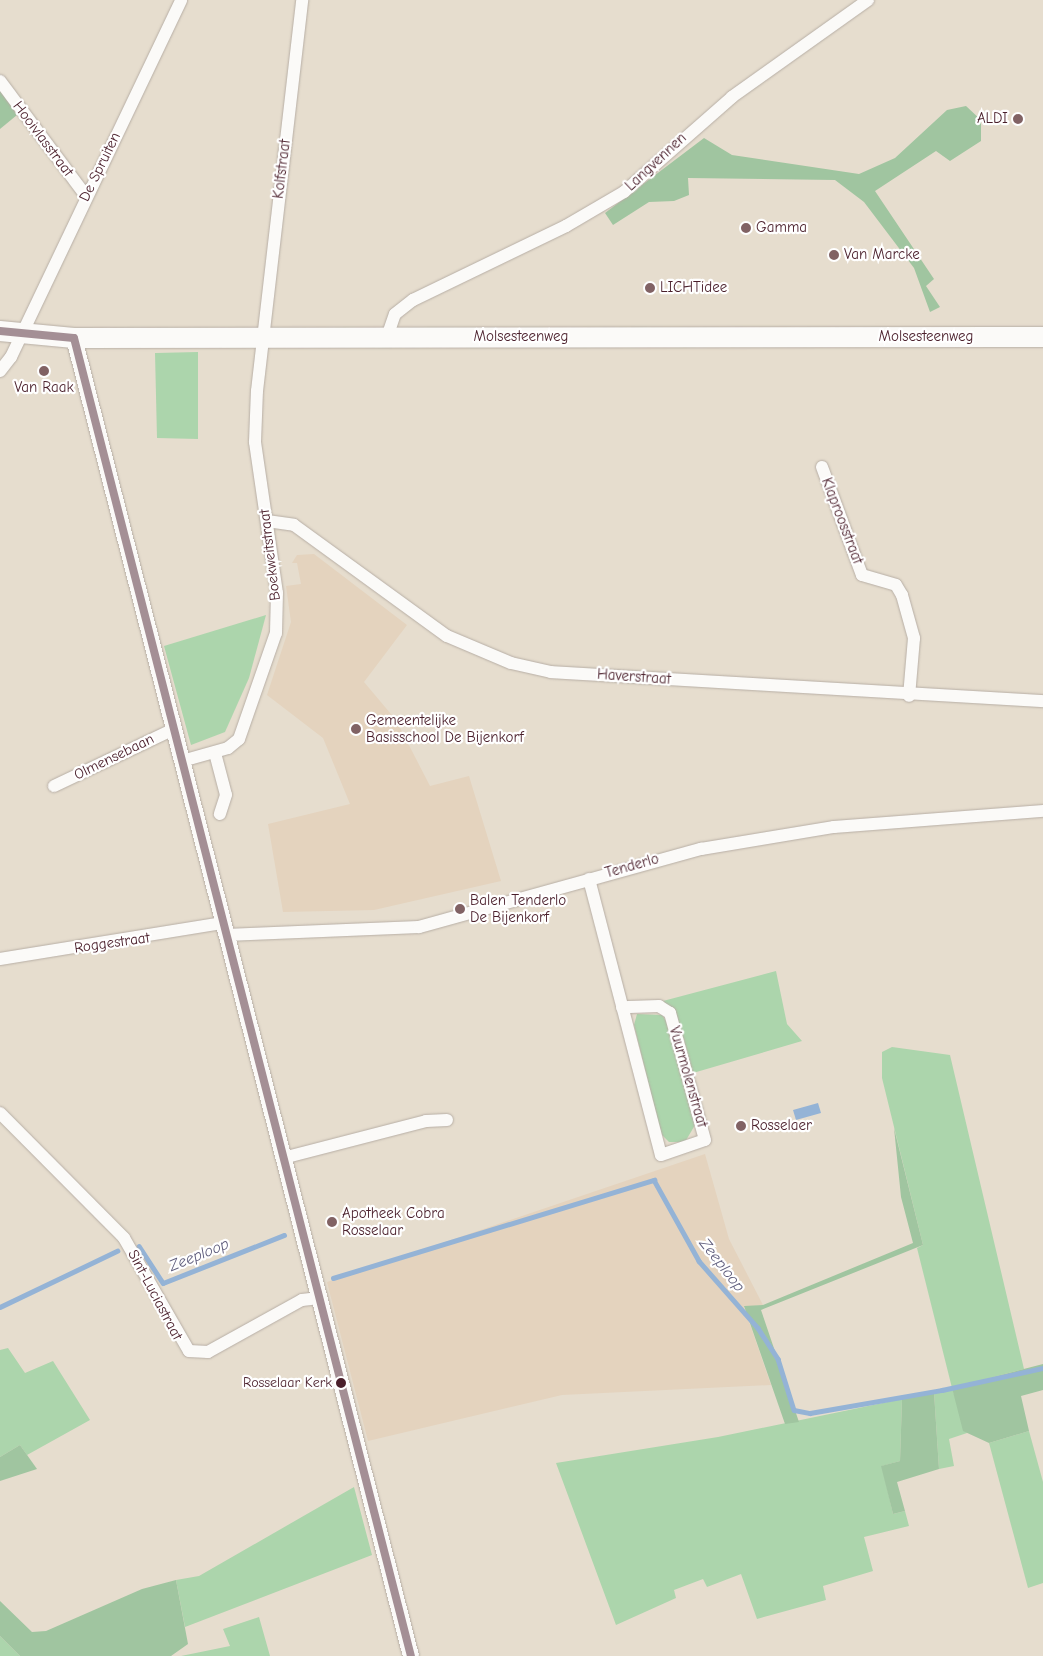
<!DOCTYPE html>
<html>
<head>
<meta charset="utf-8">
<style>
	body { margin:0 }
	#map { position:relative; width:1043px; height:1656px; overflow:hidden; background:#e6ddce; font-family:"Comic Neue",sans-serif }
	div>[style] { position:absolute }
	.built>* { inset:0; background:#e4d3be }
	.green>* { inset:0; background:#acd5ac }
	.forest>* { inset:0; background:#a0c5a0 }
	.water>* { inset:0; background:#94b3d6 }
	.stream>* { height:4.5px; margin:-2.25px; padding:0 2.25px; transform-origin:2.25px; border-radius:2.25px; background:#94b3d6 }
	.roads { filter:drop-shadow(0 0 1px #b7aea5) drop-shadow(0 0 1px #b7aea5) }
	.minor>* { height:12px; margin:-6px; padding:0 6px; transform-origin:6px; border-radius:6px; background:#fbfaf8 }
	.tertiary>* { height:16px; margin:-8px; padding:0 8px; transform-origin:8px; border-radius:8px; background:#fbfaf8 }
	.primary>* { height:20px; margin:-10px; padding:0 10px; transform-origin:10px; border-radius:10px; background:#fbfaf8 }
	.bus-1>* { height:8px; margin:-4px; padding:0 4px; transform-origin:4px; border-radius:4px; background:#a48f95 }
	.dots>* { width:14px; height:14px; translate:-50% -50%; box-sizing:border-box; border:2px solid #fff; border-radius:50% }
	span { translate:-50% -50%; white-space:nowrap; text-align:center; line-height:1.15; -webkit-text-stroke:4.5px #fff; paint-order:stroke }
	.bus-label { font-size:14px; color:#4a1f2b }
	.right { translate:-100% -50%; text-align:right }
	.poi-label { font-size:15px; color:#4a1f2b }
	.left { translate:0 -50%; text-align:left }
	.street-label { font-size:15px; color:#4a1f2b }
	.water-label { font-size:16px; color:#5c5a7a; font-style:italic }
</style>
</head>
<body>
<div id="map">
	<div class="built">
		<div style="clip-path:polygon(314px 554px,407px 625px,364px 682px,396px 720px,430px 786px,469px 776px,501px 881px,374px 910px,283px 912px,268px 824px,350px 804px,323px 738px,267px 695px,291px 622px,286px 586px,301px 584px,297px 563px,292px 563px,297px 555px)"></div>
		<div style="clip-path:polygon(705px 1154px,729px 1239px,763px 1305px,744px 1307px,771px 1385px,562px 1395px,368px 1441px,327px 1282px)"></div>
	</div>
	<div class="green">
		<div style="clip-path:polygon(198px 352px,198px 439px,157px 438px,155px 353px)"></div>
		<div style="clip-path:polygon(266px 615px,249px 678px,225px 732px,191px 745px,164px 646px)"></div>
		<div style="clip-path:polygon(776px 971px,787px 1024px,802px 1041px,693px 1073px,676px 1013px,663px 1001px)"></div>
		<div style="clip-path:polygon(637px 1014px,662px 1015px,667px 1022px,695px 1125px,685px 1142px,669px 1142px,661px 1134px,634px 1025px)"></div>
		<div style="clip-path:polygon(892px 1047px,950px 1055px,1024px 1369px,952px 1388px,967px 1433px,949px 1439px,954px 1466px,939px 1469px,934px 1392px,952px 1388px,917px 1248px,923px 1245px,882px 1078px,882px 1052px)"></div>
		<div style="clip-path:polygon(8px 1348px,25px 1373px,53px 1361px,90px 1420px,27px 1455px,20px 1445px,0 1457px,0 1350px)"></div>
		<div style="clip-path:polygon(902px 1399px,900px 1461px,882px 1466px,893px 1514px,905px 1511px,909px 1526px,864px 1537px,873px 1571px,823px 1586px,826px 1600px,757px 1619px,741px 1574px,707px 1587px,703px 1579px,674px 1590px,676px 1598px,616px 1625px,556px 1463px,718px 1437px)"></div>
		<div style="clip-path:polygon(1029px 1431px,1043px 1482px,1043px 1583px,1028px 1588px,989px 1443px)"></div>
		<div style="clip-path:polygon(354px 1487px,372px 1555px,185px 1627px,176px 1580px,199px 1576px)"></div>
		<div style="clip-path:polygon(259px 1617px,270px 1656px,181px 1656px,230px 1646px,223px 1629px)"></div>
		<div style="clip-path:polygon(0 1636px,20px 1656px,0 1656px)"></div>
	</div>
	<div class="forest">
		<div style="clip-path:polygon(0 89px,17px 115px,0 129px)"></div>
		<div style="clip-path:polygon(966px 106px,981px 120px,981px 141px,950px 161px,936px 151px,875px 191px,934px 279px,926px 286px,940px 307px,930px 312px,914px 268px,864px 202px,835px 180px,688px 178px,689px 195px,674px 201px,649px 202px,613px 225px,605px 213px,704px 138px,732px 155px,859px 174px,895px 158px,947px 110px)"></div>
		<div style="clip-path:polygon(894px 1128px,923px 1245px,761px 1310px,799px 1422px,785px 1424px,744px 1306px,763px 1305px,913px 1243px,901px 1197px)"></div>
		<div style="clip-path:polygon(1043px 1364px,1043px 1390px,1021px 1396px,1029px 1431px,989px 1443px,963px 1431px,952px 1388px)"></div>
		<div style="clip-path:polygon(934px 1392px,939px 1469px,897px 1482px,905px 1511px,893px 1514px,881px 1466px,900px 1461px,902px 1399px)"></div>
		<div style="clip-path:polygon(20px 1445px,37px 1469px,0 1481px,0 1457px)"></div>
		<div style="clip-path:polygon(176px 1580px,188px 1644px,171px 1656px,20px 1656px,0 1636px,0 1601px,32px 1632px,46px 1631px,142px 1589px)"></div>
	</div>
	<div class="water">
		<div style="clip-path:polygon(818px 1103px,821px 1113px,796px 1120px,793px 1110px)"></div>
	</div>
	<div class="stream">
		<div style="left:139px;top:1246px;width:44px;rotate:57deg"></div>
		<div style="left:163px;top:1283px;width:130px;rotate:-21.6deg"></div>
		<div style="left:333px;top:1278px;width:336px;rotate:-17deg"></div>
		<div style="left:654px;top:1180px;width:93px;rotate:60.9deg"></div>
		<div style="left:699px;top:1261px;width:89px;rotate:48.6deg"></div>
		<div style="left:758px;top:1328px;width:37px;rotate:57deg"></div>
		<div style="left:778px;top:1359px;width:53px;rotate:72.6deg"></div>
		<div style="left:794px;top:1410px;width:16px;rotate:11deg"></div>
		<div style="left:810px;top:1413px;width:134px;rotate:-9.9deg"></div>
		<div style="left:942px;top:1390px;width:103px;rotate:-12.3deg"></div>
		<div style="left:0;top:1307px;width:130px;rotate:-25.6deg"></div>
	</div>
	<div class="roads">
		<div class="minor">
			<div style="left:0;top:81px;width:144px;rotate:53.2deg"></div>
			<div style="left:387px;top:337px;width:24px;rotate:-71deg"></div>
			<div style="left:395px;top:314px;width:23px;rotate:-38deg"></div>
			<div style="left:413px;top:300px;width:170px;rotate:-25.8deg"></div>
			<div style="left:566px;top:226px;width:67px;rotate:-30.4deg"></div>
			<div style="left:624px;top:192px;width:144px;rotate:-41.3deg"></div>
			<div style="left:732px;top:97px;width:167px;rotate:-35.5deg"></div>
			<div style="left:0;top:371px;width:18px;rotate:-52deg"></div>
			<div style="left:11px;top:357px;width:395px;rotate:-64.5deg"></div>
			<div style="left:822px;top:467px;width:115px;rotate:69.7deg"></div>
			<div style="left:862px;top:575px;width:35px;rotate:16deg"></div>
			<div style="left:896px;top:585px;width:12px;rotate:59deg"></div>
			<div style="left:902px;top:595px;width:45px;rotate:74.4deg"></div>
			<div style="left:914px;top:638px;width:58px;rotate:94.9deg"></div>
			<div style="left:267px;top:521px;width:27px;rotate:8deg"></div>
			<div style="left:294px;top:525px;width:189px;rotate:36deg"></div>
			<div style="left:447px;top:636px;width:69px;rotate:22.9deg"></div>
			<div style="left:511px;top:663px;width:41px;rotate:12.7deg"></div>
			<div style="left:551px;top:672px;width:493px;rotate:3.4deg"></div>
			<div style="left:215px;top:753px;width:43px;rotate:75.3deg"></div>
			<div style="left:226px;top:795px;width:20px;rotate:108deg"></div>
			<div style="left:182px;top:761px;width:48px;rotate:-15.8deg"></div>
			<div style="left:228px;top:748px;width:14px;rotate:-39deg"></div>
			<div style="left:239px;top:739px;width:112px;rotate:-70.8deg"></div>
			<div style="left:276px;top:633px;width:40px;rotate:-88.6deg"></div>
			<div style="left:277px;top:593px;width:153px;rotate:-98.3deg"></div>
			<div style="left:255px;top:442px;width:51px;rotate:-87.8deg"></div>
			<div style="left:257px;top:391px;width:394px;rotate:-83.4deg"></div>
			<div style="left:54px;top:786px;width:133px;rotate:-25.4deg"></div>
			<div style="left:589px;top:879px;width:285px;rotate:75.4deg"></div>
			<div style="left:661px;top:1155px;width:46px;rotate:-18.8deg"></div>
			<div style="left:705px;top:1140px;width:132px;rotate:-105.4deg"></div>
			<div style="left:670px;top:1013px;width:13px;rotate:-148deg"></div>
			<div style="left:659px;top:1006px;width:37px;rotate:178deg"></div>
			<div style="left:226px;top:935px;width:193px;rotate:-2.4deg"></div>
			<div style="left:419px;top:927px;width:293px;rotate:-15.5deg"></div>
			<div style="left:701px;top:849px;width:135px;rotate:-9.4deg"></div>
			<div style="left:834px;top:827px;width:210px;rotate:-4.4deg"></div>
			<div style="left:0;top:959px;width:226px;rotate:-9.2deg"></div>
			<div style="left:0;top:1113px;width:176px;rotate:45.2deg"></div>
			<div style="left:124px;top:1238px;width:130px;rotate:60.1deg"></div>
			<div style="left:189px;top:1351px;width:19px;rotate:3deg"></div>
			<div style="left:208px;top:1352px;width:107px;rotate:-29deg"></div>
			<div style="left:302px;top:1300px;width:17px;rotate:-7deg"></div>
			<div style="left:283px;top:1158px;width:148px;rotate:-14.5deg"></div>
			<div style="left:426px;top:1121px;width:21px;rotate:-3deg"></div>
		</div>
		<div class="tertiary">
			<div style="left:74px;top:338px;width:1360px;rotate:75.66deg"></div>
		</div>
		<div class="primary">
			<div style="left:0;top:331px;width:74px;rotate:5.4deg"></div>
			<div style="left:74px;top:338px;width:969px;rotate:-0.06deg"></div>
		</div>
	</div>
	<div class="bus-1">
		<div style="left:0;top:331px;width:74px;rotate:5.4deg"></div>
		<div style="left:74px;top:338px;width:1360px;rotate:75.66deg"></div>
	</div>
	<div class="dots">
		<div style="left:1018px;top:119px;background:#816264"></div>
		<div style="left:746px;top:228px;background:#816264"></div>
		<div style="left:834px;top:255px;background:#816264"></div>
		<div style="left:650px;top:288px;background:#816264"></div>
		<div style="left:44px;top:371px;background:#816264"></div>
		<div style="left:356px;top:729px;background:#816264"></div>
		<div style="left:460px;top:909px;background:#816264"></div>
		<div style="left:741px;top:1126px;background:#816264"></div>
		<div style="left:332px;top:1222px;background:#816264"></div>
		<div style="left:341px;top:1383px;background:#4a1f2b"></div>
	</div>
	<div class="bus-label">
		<span class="right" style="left:332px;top:1383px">Rosselaar Kerk</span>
	</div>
	<div class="poi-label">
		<span class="right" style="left:1008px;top:119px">ALDI</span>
		<span class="left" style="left:756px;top:228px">Gamma</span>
		<span class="left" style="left:844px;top:255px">Van Marcke</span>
		<span class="left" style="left:660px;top:288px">LICHTidee</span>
		<span style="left:44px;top:388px">Van Raak</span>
		<span class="left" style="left:366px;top:729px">Gemeentelijke<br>Basisschool De Bijenkorf</span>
		<span class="left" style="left:470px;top:909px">Balen Tenderlo<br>De Bijenkorf</span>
		<span class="left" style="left:751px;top:1126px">Rosselaer</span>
		<span class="left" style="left:342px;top:1222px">Apotheek Cobra<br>Rosselaar</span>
	</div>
	<div class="street-label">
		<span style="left:43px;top:139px;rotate:53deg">Hooivlasstraat</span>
		<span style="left:656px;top:162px;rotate:-43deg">Langvennen</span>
		<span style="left:100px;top:167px;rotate:-64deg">De Spruiten</span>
		<span style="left:282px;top:169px;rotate:-83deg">Kolfstraat</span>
		<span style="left:521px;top:337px">Molsesteenweg</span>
		<span style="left:926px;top:337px">Molsesteenweg</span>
		<span style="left:842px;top:521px;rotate:69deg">Klaproosstraat</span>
		<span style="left:270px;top:555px;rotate:-97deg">Boekweitstraat</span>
		<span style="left:634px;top:677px;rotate:4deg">Haverstraat</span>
		<span style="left:114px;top:757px;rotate:-26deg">Olmensebaan</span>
		<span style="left:632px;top:866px;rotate:-16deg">Tenderlo</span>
		<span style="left:112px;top:943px;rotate:-8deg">Roggestraat</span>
		<span style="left:688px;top:1077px;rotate:74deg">Vuurmolenstraat</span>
		<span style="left:155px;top:1295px;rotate:62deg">Sint-Luciastraat</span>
	</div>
	<div class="water-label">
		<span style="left:199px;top:1255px;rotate:-22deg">Zeeploop</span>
		<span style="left:722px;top:1265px;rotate:52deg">Zeeploop</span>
	</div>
</div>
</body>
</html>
